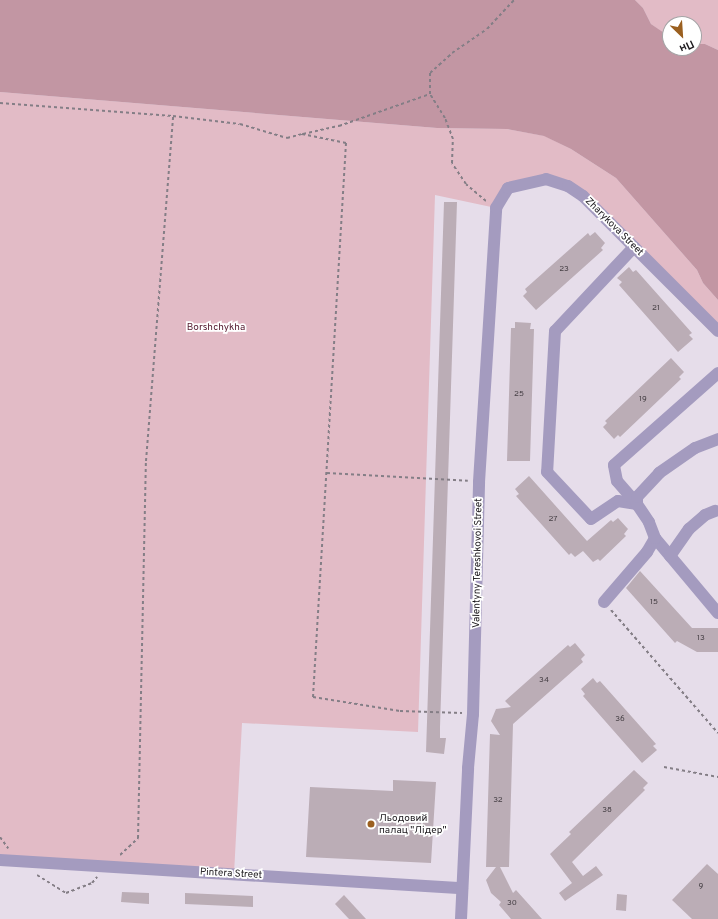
<!DOCTYPE html>
<html>
<head>
<meta charset="utf-8">
<style>
	body { margin:0 }
	#map { position:relative; width:718px; height:919px; overflow:hidden; background:#e6ddea; font-family:Overpass,sans-serif }
	div>[style] { position:absolute }
	.green>* { inset:0; background:#e2bbc6 }
	.forest>* { inset:0; background:#c296a3 }
	.building>* { inset:0; background:#bbadb6 }
	.path>* { height:2px; margin-top:-1px; transform-origin:0; background:repeating-linear-gradient(90deg,#847e86 0 3px,transparent 0 6px) }
	.minor>* { height:12px; margin:-6px; padding:0 6px; transform-origin:6px; border-radius:6px; background:#a49bbf }
	.dots>* { width:11px; height:11px; translate:-50% -50%; box-sizing:border-box; border:2px solid #fff; border-radius:50% }
	span { translate:-50% -50%; white-space:nowrap; text-align:center; line-height:1.15; -webkit-text-stroke:3.5px #fff; paint-order:stroke }
	.number-label { font-size:8px; color:#443e43 }
	.number-label span { -webkit-text-stroke-width:0 }
	.street-label { font-size:10px; color:#1c191d }
	.park-label { font-size:10px; color:#582034 }
	.poi-label { font-size:10px; color:#1c191d }
	.left { translate:0 -50%; text-align:left }
	.north { position:absolute; left:662px; top:16px; width:40px; height:40px; box-sizing:border-box; background:#fff; border:1px solid #a4a3a5; border-radius:50%; rotate:155deg; font-size:11px; font-weight:700; line-height:16px; text-align:center; color:#1c191d }
	.north::after { content:''; display:block; margin:auto; width:14px; height:18px; background:#9b6020; clip-path:polygon(50% 0,100% 100%,50% 72%,0 100%) }
</style>
</head>
<body>
<div id="map">
	<div class="green">
		<div style="clip-path:polygon(635px 0,718px 0,718px 50px,705px 44px,694px 44px,694px 24px,670px 24px,669px 37px,651px 24px,643px 8px)"></div>
		<div style="clip-path:polygon(0 92px,437px 128px,507px 129px,545px 136px,571px 149px,616px 178px,697px 270px,703px 283px,718px 300px,718px 331px,583px 196px,546px 179px,508px 188px,496px 208px,435px 195px,418px 732px,242px 723px,234px 874px,0 860px)"></div>
	</div>
	<div class="forest">
		<div style="clip-path:polygon(0 0,635px 0,643px 8px,651px 24px,670px 37px,670px 48px,694px 48px,694px 44px,705px 44px,718px 50px,718px 300px,703px 283px,697px 270px,616px 178px,571px 149px,544px 136px,507px 129px,437px 128px,0 92px)"></div>
	</div>
	<div class="building">
		<div style="clip-path:polygon(444px 202px,457px 202px,440px 727px,440px 738px,446px 738px,444px 754px,426px 752px)"></div>
		<div style="clip-path:polygon(595px 232px,605px 243px,601px 248px,603px 250px,536px 310px,523px 296px,527px 292px,525px 289px,588px 233px,590px 236px)"></div>
		<div style="clip-path:polygon(629px 267px,633px 272px,636px 270px,692px 333px,689px 335px,693px 339px,678px 352px,619px 285px,622px 282px,617px 278px)"></div>
		<div style="clip-path:polygon(515px 322px,531px 323px,530px 329px,534px 329px,530px 461px,507px 461px,511px 328px,515px 328px)"></div>
		<div style="clip-path:polygon(671px 358px,684px 372px,679px 377px,681px 379px,620px 437px,618px 435px,614px 439px,603px 427px,607px 423px,605px 421px)"></div>
		<div style="clip-path:polygon(529px 476px,587px 541px,611px 520px,613px 522px,618px 518px,628px 529px,624px 534px,626px 536px,600px 561px,598px 559px,593px 562px,583px 551px,575px 557px,571px 553px,569px 555px,516px 496px,519px 494px,515px 489px)"></div>
		<div style="clip-path:polygon(640px 571px,692px 628px,718px 628px,718px 652px,697px 652px,677px 641px,675px 643px,626px 588px)"></div>
		<div style="clip-path:polygon(575px 643px,585px 655px,581px 659px,583px 662px,513px 724px,509px 867px,500px 867px,513px 893px,516px 890px,542px 919px,511px 919px,499px 905px,501px 902px,491px 893px,486px 880px,496px 867px,486px 867px,490px 734px,500px 735px,491px 721px,496px 709px,511px 707px,505px 701px,568px 645px,570px 647px)"></div>
		<div style="clip-path:polygon(593px 678px,597px 683px,600px 681px,656px 744px,653px 746px,657px 750px,642px 763px,583px 696px,585px 694px,581px 689px)"></div>
		<div style="clip-path:polygon(634px 770px,648px 783px,643px 788px,645px 790px,572px 862px,583px 876px,596px 866px,603px 875px,565px 901px,559px 893px,572px 883px,550px 854px,571px 834px,569px 832px)"></div>
		<div style="clip-path:polygon(393px 780px,436px 782px,431px 863px,306px 857px,310px 787px,393px 791px)"></div>
		<div style="clip-path:polygon(707px 864px,718px 874px,718px 919px,692px 919px,672px 900px)"></div>
		<div style="clip-path:polygon(122px 892px,149px 893px,149px 904px,121px 902px)"></div>
		<div style="clip-path:polygon(185px 893px,253px 896px,253px 907px,185px 904px)"></div>
		<div style="clip-path:polygon(617px 894px,627px 895px,626px 911px,616px 910px)"></div>
		<div style="clip-path:polygon(344px 895px,366px 919px,349px 919px,335px 904px)"></div>
	</div>
	<div class="path">
		<div style="left:0;top:103px;width:173px;rotate:4.3deg"></div>
		<div style="left:173px;top:116px;width:67px;rotate:6.8deg"></div>
		<div style="left:240px;top:124px;width:49px;rotate:16.6deg"></div>
		<div style="left:287px;top:138px;width:16px;rotate:-15deg"></div>
		<div style="left:302px;top:134px;width:45px;rotate:11.6deg"></div>
		<div style="left:346px;top:143px;width:555px;rotate:93.41deg"></div>
		<div style="left:313px;top:697px;width:88px;rotate:9.1deg"></div>
		<div style="left:400px;top:711px;width:62px;rotate:1.8deg"></div>
		<div style="left:303px;top:134px;width:37px;rotate:-13deg"></div>
		<div style="left:339px;top:126px;width:96px;rotate:-19.4deg"></div>
		<div style="left:486px;top:201px;width:26px;rotate:-140deg"></div>
		<div style="left:466px;top:184px;width:25px;rotate:-124deg"></div>
		<div style="left:452px;top:163px;width:24px;rotate:-88deg"></div>
		<div style="left:453px;top:139px;width:22px;rotate:-111deg"></div>
		<div style="left:445px;top:118px;width:28px;rotate:-122deg"></div>
		<div style="left:430px;top:94px;width:21px;rotate:-90deg"></div>
		<div style="left:430px;top:73px;width:30px;rotate:-42deg"></div>
		<div style="left:452px;top:53px;width:42px;rotate:-34.4deg"></div>
		<div style="left:487px;top:29px;width:40px;rotate:-47deg"></div>
		<div style="left:327px;top:473px;width:141px;rotate:3.2deg"></div>
		<div style="left:611px;top:610px;width:163px;rotate:49deg"></div>
		<div style="left:664px;top:767px;width:55px;rotate:10.5deg"></div>
		<div style="left:0;top:837px;width:14px;rotate:54deg"></div>
		<div style="left:120px;top:855px;width:25px;rotate:-43deg"></div>
		<div style="left:138px;top:838px;width:377px;rotate:-88.8deg"></div>
		<div style="left:146px;top:461px;width:346px;rotate:-85.5deg"></div>
		<div style="left:37px;top:875px;width:34px;rotate:32deg"></div>
		<div style="left:66px;top:893px;width:28px;rotate:-21deg"></div>
		<div style="left:92px;top:883px;width:8px;rotate:-50deg"></div>
	</div>
	<div class="minor">
		<div style="left:634px;top:247px;width:115px;rotate:133.2deg"></div>
		<div style="left:555px;top:331px;width:141px;rotate:93.2deg"></div>
		<div style="left:547px;top:472px;width:64px;rotate:46.9deg"></div>
		<div style="left:591px;top:519px;width:32px;rotate:-34deg"></div>
		<div style="left:618px;top:501px;width:19px;rotate:9deg"></div>
		<div style="left:637px;top:504px;width:30px;rotate:-131deg"></div>
		<div style="left:617px;top:481px;width:16px;rotate:-101deg"></div>
		<div style="left:614px;top:465px;width:139px;rotate:-41.5deg"></div>
		<div style="left:655px;top:538px;width:98px;rotate:50deg"></div>
		<div style="left:670px;top:556px;width:33px;rotate:-55deg"></div>
		<div style="left:689px;top:529px;width:21px;rotate:-41deg"></div>
		<div style="left:705px;top:515px;width:11px;rotate:-22deg"></div>
		<div style="left:604px;top:602px;width:66px;rotate:-49.3deg"></div>
		<div style="left:647px;top:552px;width:16px;rotate:-60deg"></div>
		<div style="left:655px;top:538px;width:17px;rotate:-111deg"></div>
		<div style="left:649px;top:522px;width:22px;rotate:-124deg"></div>
		<div style="left:637px;top:504px;width:7px;rotate:-90deg"></div>
		<div style="left:637px;top:497px;width:33px;rotate:-47deg"></div>
		<div style="left:659px;top:473px;width:44px;rotate:-34.8deg"></div>
		<div style="left:695px;top:448px;width:25px;rotate:-21deg"></div>
		<div style="left:0;top:860px;width:463px;rotate:3.5deg"></div>
		<div style="left:461px;top:919px;width:151px;rotate:-87.3deg"></div>
		<div style="left:468px;top:768px;width:54px;rotate:-84.7deg"></div>
		<div style="left:473px;top:714px;width:232px;rotate:-88.5deg"></div>
		<div style="left:479px;top:482px;width:275px;rotate:-86.4deg"></div>
		<div style="left:496px;top:208px;width:23px;rotate:-59deg"></div>
		<div style="left:508px;top:188px;width:39px;rotate:-13deg"></div>
		<div style="left:546px;top:179px;width:23px;rotate:18deg"></div>
		<div style="left:568px;top:186px;width:18px;rotate:34deg"></div>
		<div style="left:583px;top:196px;width:191px;rotate:45deg"></div>
	</div>
	<div class="dots">
		<div style="left:371px;top:824px;background:#9b6020"></div>
	</div>
	<div class="number-label">
		<span style="left:564px;top:270px">23</span>
		<span style="left:656px;top:309px">21</span>
		<span style="left:519px;top:395px">25</span>
		<span style="left:643px;top:400px">19</span>
		<span style="left:553px;top:520px">27</span>
		<span style="left:654px;top:603px">15</span>
		<span style="left:701px;top:639px">13</span>
		<span style="left:544px;top:681px">34</span>
		<span style="left:620px;top:720px">36</span>
		<span style="left:498px;top:801px">32</span>
		<span style="left:607px;top:811px">38</span>
		<span style="left:701px;top:887px">9</span>
		<span style="left:512px;top:904px">30</span>
	</div>
	<div class="street-label">
		<span style="left:614px;top:227px;rotate:45deg">Zharykova Street</span>
		<span style="left:478px;top:563px;rotate:-89deg">Valentyny Tereshkovoi Street</span>
		<span style="left:231px;top:874px;rotate:3deg">Pintera Street</span>
	</div>
	<div class="park-label">
		<span style="left:216px;top:328px">Borshchykha</span>
	</div>
	<div class="poi-label">
		<span class="left" style="left:379px;top:824px">Льодовий<br>палац "Лідер"</span>
	</div>
	<div class="north">Пн</div>
</div>
</body>
</html>
